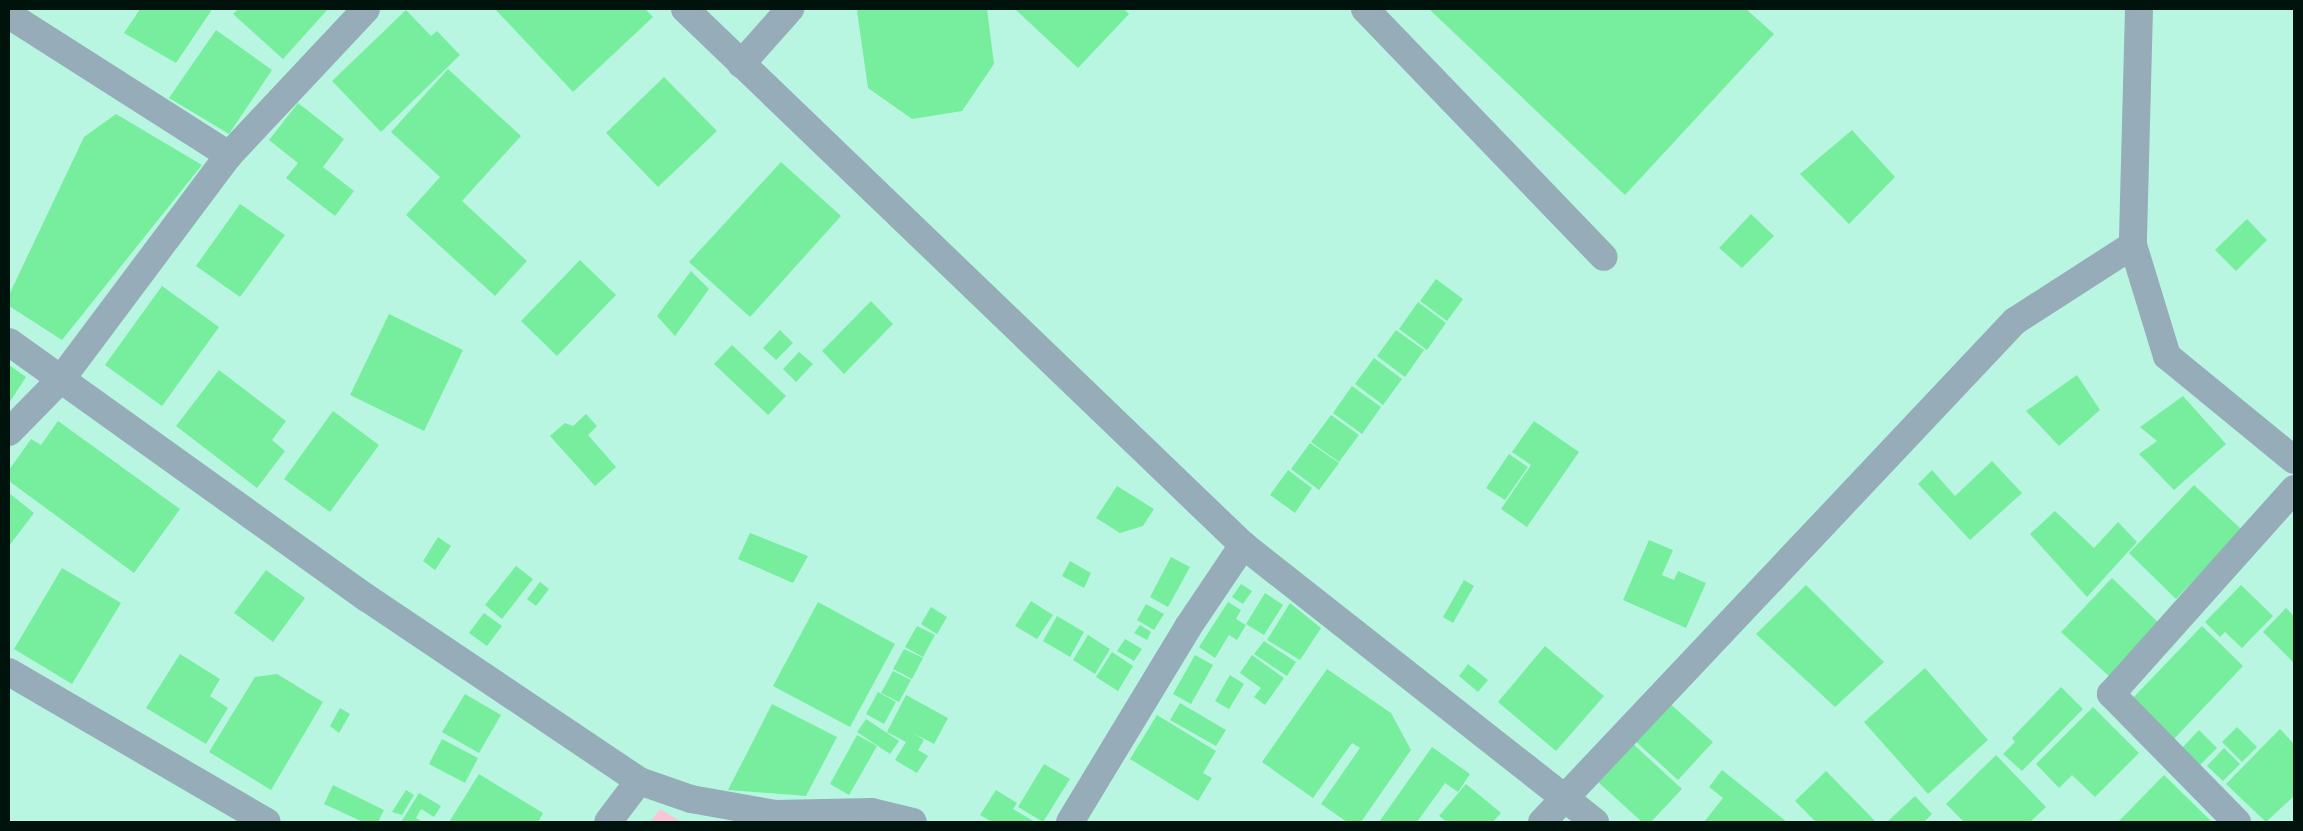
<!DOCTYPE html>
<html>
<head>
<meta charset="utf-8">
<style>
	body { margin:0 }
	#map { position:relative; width:2303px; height:831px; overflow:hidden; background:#b9f6e2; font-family:"Titillium Web",sans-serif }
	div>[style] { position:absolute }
	.green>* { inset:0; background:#f7c6d9 }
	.building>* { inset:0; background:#76ee9d }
	.minor>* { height:28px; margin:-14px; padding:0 14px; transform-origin:14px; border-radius:14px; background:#96acb9 }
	span { translate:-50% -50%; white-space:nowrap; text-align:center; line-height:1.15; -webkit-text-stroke:4px #dafdf1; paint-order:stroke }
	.frame { position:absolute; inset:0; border:10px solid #00120c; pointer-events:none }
</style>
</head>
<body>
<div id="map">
	<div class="green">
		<div style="clip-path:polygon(660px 809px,682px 822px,650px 822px)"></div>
	</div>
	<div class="building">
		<div style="clip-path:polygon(140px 9px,209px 9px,211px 11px,176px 63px,124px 33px)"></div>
		<div style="clip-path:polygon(238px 9px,328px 9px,283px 59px,233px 14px)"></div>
		<div style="clip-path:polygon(495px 9px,645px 9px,653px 17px,573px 92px)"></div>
		<div style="clip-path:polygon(861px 9px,987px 9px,994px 64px,962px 111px,912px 119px,868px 88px,857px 11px)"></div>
		<div style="clip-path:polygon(1015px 9px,1124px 9px,1129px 14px,1078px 68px)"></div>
		<div style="clip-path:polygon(1429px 9px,1746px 9px,1774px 34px,1625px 195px)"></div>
		<div style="clip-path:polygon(406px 10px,431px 36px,437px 31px,460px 55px,381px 132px,332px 81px)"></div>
		<div style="clip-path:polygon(216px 30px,272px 70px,229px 134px,169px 98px)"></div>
		<div style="clip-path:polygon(448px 69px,521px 136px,462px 201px,527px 261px,495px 296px,406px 215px,440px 177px,391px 132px)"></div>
		<div style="clip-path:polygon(664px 77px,717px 131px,658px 187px,606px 133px)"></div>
		<div style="clip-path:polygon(298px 103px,344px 139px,323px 167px,354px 191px,335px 216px,286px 178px,298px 163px,269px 140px)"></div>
		<div style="clip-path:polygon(116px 114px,202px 165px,62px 340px,9px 306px,9px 295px,84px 137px)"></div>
		<div style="clip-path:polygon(1852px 130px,1895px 177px,1849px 224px,1800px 174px)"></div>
		<div style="clip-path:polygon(781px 162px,841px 216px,750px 317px,689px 262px)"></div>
		<div style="clip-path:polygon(240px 204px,285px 235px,240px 297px,196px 266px)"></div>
		<div style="clip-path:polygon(1751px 214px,1774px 236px,1742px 268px,1719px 248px)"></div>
		<div style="clip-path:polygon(2247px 219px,2267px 240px,2236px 271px,2215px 250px)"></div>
		<div style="clip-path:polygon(580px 260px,616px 295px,557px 356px,521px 321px)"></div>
		<div style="clip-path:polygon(691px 271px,709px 289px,675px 336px,657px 316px)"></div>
		<div style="clip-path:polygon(1436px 279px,1463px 299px,1447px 321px,1420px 301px)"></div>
		<div style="clip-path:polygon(162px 286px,219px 327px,162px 406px,105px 365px)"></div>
		<div style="clip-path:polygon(871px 301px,893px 324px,844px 374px,822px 351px)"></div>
		<div style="clip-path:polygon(1418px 302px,1446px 323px,1427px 350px,1399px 329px)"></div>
		<div style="clip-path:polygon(389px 314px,463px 350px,424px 431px,350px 395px)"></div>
		<div style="clip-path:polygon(780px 330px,793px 343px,776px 360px,763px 348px)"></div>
		<div style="clip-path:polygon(1396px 330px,1424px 350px,1405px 377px,1377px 356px)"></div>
		<div style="clip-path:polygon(732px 345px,786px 396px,768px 415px,714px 364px)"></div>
		<div style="clip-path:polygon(799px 352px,813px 364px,796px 382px,783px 369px)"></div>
		<div style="clip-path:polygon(1374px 358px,1402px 379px,1383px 405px,1355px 384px)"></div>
		<div style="clip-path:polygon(9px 365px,26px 377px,9px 403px)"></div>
		<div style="clip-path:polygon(219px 370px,286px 421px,272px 440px,285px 451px,257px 488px,176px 426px)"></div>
		<div style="clip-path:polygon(2077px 375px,2100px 410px,2059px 446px,2026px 411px)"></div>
		<div style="clip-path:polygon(1352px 386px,1381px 407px,1362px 434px,1333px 413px)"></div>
		<div style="clip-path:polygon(2183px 396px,2226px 444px,2174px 490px,2139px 454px,2157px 441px,2140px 427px)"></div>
		<div style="clip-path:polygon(333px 411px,379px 445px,330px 512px,284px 479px)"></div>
		<div style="clip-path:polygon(586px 414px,597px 426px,588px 435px,616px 467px,595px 486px,550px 436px,565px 423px,573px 426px)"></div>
		<div style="clip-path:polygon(1331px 415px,1359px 435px,1339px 462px,1311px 442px)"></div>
		<div style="clip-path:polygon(58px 421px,180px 509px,134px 573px,9px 481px,9px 470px,31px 439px,41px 445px)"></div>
		<div style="clip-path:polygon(1534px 421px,1579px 452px,1527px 527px,1501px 509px,1531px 465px,1512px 452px)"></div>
		<div style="clip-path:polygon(1310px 443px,1339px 463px,1319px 490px,1291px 469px)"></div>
		<div style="clip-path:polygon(1509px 454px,1528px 467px,1505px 500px,1486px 488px)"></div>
		<div style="clip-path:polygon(1992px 461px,2022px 493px,1970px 540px,1918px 484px,1932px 470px,1955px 496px)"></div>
		<div style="clip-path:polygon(1288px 470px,1312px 488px,1295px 513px,1270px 495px)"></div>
		<div style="clip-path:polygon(2194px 485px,2242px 530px,2176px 599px,2129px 553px)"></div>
		<div style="clip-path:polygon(1117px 486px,1154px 509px,1143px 526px,1120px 533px,1096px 518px)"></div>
		<div style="clip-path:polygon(9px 493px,34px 513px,9px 546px)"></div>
		<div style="clip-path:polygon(2055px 511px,2094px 548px,2118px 522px,2137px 542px,2087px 597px,2030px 534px)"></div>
		<div style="clip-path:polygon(750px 533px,808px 556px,793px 583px,738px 559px)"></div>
		<div style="clip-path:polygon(438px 537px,451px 546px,435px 570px,423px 561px)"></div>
		<div style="clip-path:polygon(1649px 540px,1673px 550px,1662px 575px,1674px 580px,1678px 571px,1706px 583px,1686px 628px,1623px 600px)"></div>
		<div style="clip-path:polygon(1171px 557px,1190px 567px,1168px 607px,1150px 597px)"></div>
		<div style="clip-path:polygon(1070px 561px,1091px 573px,1084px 588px,1062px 576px)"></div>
		<div style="clip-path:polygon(516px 566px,533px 579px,502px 619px,485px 605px)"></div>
		<div style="clip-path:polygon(62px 568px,121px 603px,72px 684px,14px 649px)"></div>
		<div style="clip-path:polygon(266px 570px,305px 598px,273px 642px,234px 613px)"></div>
		<div style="clip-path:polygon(2112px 578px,2161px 625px,2111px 678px,2061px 632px)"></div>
		<div style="clip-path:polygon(1464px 580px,1474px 586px,1453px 623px,1443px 617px)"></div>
		<div style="clip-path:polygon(540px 582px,549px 589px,536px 606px,527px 599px)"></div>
		<div style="clip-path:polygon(1241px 584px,1252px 591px,1243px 604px,1232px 597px)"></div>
		<div style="clip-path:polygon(1806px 585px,1884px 662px,1835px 707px,1756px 634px)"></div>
		<div style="clip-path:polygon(2241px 585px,2273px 616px,2242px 648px,2225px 632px,2220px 637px,2205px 622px)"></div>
		<div style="clip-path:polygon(1265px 593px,1283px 605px,1264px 635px,1246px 624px)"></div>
		<div style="clip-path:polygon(1031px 601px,1053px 615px,1037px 639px,1015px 626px)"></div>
		<div style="clip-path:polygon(818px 602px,895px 644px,850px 727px,773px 686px)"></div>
		<div style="clip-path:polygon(1228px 602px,1241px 610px,1236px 619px,1246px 625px,1237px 640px,1229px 635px,1215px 658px,1199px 647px)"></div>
		<div style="clip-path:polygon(1290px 603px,1321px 628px,1300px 660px,1267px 640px)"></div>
		<div style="clip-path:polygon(1146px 604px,1164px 614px,1154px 630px,1137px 620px)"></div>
		<div style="clip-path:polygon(931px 607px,947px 617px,937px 634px,921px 624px)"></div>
		<div style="clip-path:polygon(2286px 608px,2294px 616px,2294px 663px,2263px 632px)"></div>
		<div style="clip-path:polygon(484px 613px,502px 626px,487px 646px,469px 633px)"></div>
		<div style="clip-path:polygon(1057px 616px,1084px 632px,1070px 657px,1043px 641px)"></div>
		<div style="clip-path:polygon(1140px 625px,1151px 632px,1147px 640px,1134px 633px)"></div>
		<div style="clip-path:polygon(917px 626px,935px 635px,923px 657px,905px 647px)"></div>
		<div style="clip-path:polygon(2202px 626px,2243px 666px,2173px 740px,2131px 700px)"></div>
		<div style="clip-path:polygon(1088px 635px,1110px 649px,1095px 674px,1073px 660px)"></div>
		<div style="clip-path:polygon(1125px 639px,1142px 649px,1134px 661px,1117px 651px)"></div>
		<div style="clip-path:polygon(1264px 641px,1296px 662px,1287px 676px,1254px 654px)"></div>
		<div style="clip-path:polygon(1545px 646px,1604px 696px,1556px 751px,1498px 702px)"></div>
		<div style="clip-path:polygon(904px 649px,923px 658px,912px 679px,893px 669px)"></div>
		<div style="clip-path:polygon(1112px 652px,1133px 666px,1118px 691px,1096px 677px)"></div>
		<div style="clip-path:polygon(180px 654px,220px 679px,210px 696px,228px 708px,206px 744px,146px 708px)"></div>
		<div style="clip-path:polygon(1195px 655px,1213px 665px,1191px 704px,1173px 694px)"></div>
		<div style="clip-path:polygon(1252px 655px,1284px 678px,1265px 705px,1254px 697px,1261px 688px,1240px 673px)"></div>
		<div style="clip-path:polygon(1468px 664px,1488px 680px,1478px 692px,1459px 676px)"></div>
		<div style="clip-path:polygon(1925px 668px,1988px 740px,1928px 794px,1864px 722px)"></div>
		<div style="clip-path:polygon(1327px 669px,1391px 713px,1411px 750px,1361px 822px,1347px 822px,1321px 804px,1360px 748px,1352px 743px,1313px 798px,1262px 762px)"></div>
		<div style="clip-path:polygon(893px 671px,911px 680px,899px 702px,881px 693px)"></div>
		<div style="clip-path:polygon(277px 674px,323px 702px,271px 790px,209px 752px,255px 677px)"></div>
		<div style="clip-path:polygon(1230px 675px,1244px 684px,1229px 709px,1215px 701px)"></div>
		<div style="clip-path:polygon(2061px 687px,2083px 709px,2022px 771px,2003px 754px,2015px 742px,2012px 738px)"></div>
		<div style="clip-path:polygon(878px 692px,896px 702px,884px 724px,866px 714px)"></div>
		<div style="clip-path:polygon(465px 694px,501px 715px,479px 753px,442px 732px)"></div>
		<div style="clip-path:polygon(906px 695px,948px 718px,934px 744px,913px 733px,924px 740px,918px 750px,928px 756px,917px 773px,895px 760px,906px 742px,887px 732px)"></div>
		<div style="clip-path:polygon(1667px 701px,1713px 742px,1678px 780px,1633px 739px)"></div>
		<div style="clip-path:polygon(1180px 703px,1226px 730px,1216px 746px,1170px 720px)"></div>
		<div style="clip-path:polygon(772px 704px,837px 737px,806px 796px,728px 790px)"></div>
		<div style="clip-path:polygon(2093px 707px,2139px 753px,2095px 797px,2072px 775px,2059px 788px,2036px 764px)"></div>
		<div style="clip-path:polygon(340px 708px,350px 714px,339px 733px,330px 726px)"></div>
		<div style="clip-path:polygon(1157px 715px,1216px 751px,1203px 773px,1212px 778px,1198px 801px,1130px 759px)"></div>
		<div style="clip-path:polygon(866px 719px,899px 741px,890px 754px,857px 732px)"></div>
		<div style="clip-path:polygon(2237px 727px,2257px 747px,2242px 762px,2222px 742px)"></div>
		<div style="clip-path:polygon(2280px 729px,2294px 744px,2294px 796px,2266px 822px,2226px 784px)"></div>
		<div style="clip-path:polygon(2199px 730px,2217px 748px,2200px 765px,2182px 748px)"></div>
		<div style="clip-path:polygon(857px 735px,877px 746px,849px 795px,830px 784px)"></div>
		<div style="clip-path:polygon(442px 739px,478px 758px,465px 783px,429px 764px)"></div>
		<div style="clip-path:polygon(1632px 743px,1682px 789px,1651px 822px,1642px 822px,1597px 781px)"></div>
		<div style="clip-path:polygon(1432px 747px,1470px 774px,1458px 792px,1445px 783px,1417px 822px,1379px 822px)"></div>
		<div style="clip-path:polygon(2224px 748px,2240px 764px,2223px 781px,2207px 766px)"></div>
		<div style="clip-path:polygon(1996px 755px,2046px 807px,2030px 822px,1964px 822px,1946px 804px)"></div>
		<div style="clip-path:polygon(1044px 764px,1070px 779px,1043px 822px,1018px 807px)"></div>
		<div style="clip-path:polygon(1722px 770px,1787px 822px,1704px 822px,1723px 798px,1709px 787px)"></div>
		<div style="clip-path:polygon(1826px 771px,1876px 822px,1816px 822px,1795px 801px)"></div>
		<div style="clip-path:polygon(479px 774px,543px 813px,538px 822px,449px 822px)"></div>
		<div style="clip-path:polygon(2164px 775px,2212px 822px,2118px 822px)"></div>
		<div style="clip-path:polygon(1466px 784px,1501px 813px,1493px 822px,1447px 822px,1439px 816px)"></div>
		<div style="clip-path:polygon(333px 785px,384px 810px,378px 822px,363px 822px,324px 804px)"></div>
		<div style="clip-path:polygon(406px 790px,414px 795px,402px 815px,392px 812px)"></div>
		<div style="clip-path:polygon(996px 790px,1017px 803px,1013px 809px,1035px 822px,992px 822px,980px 815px)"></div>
		<div style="clip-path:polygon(419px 793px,441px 806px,434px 817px,421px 809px,416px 818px,423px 822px,401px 822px)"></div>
		<div style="clip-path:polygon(1915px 796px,1932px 814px,1924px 822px,1887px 822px)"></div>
	</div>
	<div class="minor">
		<div style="left:685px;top:9px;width:774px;rotate:43.85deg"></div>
		<div style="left:1243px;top:545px;width:448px;rotate:38.2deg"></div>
		<div style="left:1365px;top:9px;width:344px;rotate:46.1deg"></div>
		<div style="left:2139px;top:9px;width:236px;rotate:91.5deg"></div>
		<div style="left:2133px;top:245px;width:116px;rotate:73deg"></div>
		<div style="left:2167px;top:356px;width:164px;rotate:39.3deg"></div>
		<div style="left:9px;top:15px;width:261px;rotate:32.5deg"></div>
		<div style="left:741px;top:64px;width:74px;rotate:-48.3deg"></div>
		<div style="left:9px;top:342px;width:440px;rotate:35.6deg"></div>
		<div style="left:367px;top:598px;width:328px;rotate:33.9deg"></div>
		<div style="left:639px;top:781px;width:51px;rotate:127.1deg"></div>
		<div style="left:9px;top:432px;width:76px;rotate:-45.5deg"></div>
		<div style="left:62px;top:378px;width:279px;rotate:-53.2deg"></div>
		<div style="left:229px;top:155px;width:200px;rotate:-46.8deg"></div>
		<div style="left:9px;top:672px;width:298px;rotate:30.2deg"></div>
		<div style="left:639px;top:781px;width:55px;rotate:19.1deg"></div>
		<div style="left:691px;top:799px;width:85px;rotate:10.1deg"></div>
		<div style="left:775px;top:814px;width:97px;rotate:-1.2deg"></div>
		<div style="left:872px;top:812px;width:42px;rotate:13.7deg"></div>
		<div style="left:1070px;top:822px;width:228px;rotate:-58.8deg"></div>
		<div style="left:1188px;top:627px;width:99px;rotate:-56.1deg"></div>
		<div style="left:1542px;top:822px;width:689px;rotate:-46.65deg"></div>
		<div style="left:2015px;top:321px;width:140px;rotate:-32.8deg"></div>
		<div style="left:2237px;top:822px;width:180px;rotate:-134.5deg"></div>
		<div style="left:2111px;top:694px;width:275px;rotate:-48.2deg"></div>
	</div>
	<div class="frame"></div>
</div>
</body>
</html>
